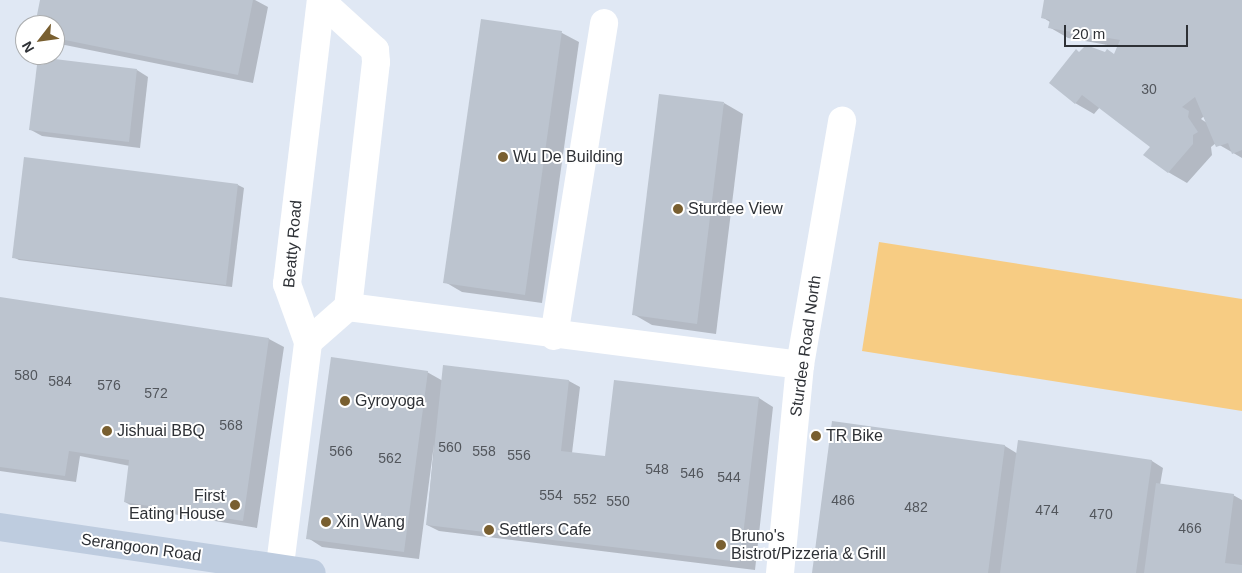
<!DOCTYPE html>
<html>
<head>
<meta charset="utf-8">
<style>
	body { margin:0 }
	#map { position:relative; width:1242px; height:573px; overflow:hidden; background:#e0e8f4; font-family:Helvetica,sans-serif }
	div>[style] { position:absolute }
	.green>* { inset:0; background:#f7cc83 }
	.shadow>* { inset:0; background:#0003 }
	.building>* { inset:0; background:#bcc4cf }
	.street>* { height:28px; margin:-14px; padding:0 14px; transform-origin:14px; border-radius:14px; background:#fff }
	.primary>* { height:28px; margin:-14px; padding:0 14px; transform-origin:14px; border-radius:14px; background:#beccdf }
	.dots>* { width:14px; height:14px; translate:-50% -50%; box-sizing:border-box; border:2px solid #fff; border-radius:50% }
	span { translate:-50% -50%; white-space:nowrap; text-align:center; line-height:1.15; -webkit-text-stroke:4px #fff; paint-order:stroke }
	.number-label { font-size:14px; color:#52565c }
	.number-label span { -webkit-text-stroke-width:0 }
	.poi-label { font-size:16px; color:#2e3136 }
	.left { translate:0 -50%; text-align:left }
	.right { translate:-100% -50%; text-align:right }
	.street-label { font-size:16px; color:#2e3136 }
	.north { position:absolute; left:15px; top:15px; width:50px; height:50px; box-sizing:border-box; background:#fff; border:1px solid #abadaf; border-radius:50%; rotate:240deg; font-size:14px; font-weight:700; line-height:20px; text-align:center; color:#2e3136 }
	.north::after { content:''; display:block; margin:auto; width:18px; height:22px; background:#795f30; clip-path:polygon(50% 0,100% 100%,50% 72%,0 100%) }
	.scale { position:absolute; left:1064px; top:25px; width:124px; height:22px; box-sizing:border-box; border:2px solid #2e3136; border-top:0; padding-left:6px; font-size:15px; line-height:18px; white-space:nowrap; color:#2e3136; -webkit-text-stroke:4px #fff; paint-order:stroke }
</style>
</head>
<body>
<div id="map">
	<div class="green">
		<div style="clip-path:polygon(879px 242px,1242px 299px,1242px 411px,862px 351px)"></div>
	</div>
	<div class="shadow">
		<div style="clip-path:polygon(41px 0,255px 0,268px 7px,253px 83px,55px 43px,55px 25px,37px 25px)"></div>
		<div style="clip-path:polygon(evenodd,1045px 0,1242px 0,1242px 158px,1216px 143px,1211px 147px,1212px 155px,1187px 183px,1168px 172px,1152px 146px,1100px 107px,1094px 114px,1075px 103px,1080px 53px,1115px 55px,1119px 47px,1068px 38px,1049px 27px,1050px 22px,1042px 17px,1045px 0,1203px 117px,1204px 117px,1207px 123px,1201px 119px,1203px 117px)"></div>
		<div style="clip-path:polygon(482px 21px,562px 33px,579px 42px,542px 303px,462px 292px,445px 282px)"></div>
		<div style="clip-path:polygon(137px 70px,148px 77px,140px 148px,42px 136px,31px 130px)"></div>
		<div style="clip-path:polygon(724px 103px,743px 114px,716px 334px,652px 325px,633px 314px)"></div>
		<div style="clip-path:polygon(238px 185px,244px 188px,232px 287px,19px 260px,13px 257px)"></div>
		<div style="clip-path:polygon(0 298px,269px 339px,284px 347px,257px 528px,136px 508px,125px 502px,130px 466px,80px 456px,76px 482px,0 471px)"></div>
		<div style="clip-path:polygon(427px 372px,443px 381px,569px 381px,580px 387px,572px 453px,606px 458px,759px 398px,773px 407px,755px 570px,439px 531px,427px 525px,434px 444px,419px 559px,322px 547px,308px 538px)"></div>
		<div style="clip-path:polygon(833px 422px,1005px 446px,1018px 454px,1152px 461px,1163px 468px,1160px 485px,1233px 495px,1242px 500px,1242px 573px,813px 573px)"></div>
	</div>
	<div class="building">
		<div style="clip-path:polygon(40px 0,253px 0,238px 75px,55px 38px,55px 25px,35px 25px)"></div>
		<div style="clip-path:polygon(1044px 0,1242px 0,1242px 150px,1232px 154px,1228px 143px,1216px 147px,1195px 97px,1182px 107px,1189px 111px,1188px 117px,1198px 132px,1193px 135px,1193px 144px,1168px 173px,1143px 155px,1150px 147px,1082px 95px,1075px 104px,1049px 83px,1076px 49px,1079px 52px,1086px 45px,1105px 52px,1107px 49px,1114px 54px,1120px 40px,1048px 28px,1050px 20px,1041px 18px)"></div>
		<div style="clip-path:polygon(481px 19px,562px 31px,525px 295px,443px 283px)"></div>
		<div style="clip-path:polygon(38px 57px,137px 69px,129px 142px,29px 130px)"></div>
		<div style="clip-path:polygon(659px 94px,724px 102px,697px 324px,632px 315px)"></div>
		<div style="clip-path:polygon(24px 157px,238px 184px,226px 285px,12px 258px)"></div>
		<div style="clip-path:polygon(0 297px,269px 338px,243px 521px,124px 502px,129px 460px,69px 451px,65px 476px,0 467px)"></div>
		<div style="clip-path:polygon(331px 357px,428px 371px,404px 552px,306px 539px)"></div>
		<div style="clip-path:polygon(443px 365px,569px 380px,561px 451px,605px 456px,614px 380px,759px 397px,740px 562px,426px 525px)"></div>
		<div style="clip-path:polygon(832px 421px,1005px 445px,988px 573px,812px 573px)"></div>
		<div style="clip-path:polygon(1018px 440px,1152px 460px,1136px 573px,1000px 573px)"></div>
		<div style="clip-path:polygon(1156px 483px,1234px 494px,1225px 563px,1242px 565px,1242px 573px,1144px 573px)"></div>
	</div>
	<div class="street">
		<div style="left:321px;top:1px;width:73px;rotate:42.2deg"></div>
		<div style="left:375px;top:50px;width:12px;rotate:85deg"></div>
		<div style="left:376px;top:62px;width:247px;rotate:96.5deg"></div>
		<div style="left:554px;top:336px;width:317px;rotate:-80.9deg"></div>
		<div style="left:308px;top:342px;width:53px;rotate:-41.2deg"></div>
		<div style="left:348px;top:307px;width:456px;rotate:7.3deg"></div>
		<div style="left:279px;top:573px;width:233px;rotate:-82.8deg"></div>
		<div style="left:308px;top:342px;width:62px;rotate:-109.9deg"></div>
		<div style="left:287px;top:284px;width:286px;rotate:-83.2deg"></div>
		<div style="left:780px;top:573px;width:209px;rotate:-84.5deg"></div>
		<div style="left:800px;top:365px;width:248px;rotate:-80.2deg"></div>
	</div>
	<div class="primary">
		<div style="left:0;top:527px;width:315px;rotate:8.4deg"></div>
	</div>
	<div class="dots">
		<div style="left:503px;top:157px;background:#795f30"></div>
		<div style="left:678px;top:209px;background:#795f30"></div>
		<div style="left:345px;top:401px;background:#795f30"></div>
		<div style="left:107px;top:431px;background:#795f30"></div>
		<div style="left:816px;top:436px;background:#795f30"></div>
		<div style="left:235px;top:505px;background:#795f30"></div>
		<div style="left:326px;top:522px;background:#795f30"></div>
		<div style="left:489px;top:530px;background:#795f30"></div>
		<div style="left:721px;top:545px;background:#795f30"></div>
	</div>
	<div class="number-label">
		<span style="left:1149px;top:89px">30</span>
		<span style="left:26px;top:375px">580</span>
		<span style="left:60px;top:381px">584</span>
		<span style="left:109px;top:385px">576</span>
		<span style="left:156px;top:393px">572</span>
		<span style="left:231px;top:425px">568</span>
		<span style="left:450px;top:447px">560</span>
		<span style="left:341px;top:451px">566</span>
		<span style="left:484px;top:451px">558</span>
		<span style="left:519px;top:455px">556</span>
		<span style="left:390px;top:458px">562</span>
		<span style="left:657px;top:469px">548</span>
		<span style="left:692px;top:473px">546</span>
		<span style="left:729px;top:477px">544</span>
		<span style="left:551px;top:495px">554</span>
		<span style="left:585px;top:499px">552</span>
		<span style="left:843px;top:500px">486</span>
		<span style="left:618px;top:501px">550</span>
		<span style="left:916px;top:507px">482</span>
		<span style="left:1047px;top:510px">474</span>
		<span style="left:1101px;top:514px">470</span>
		<span style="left:1190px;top:528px">466</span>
	</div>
	<div class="poi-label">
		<span class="left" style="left:513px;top:157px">Wu De Building</span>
		<span class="left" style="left:688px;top:209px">Sturdee View</span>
		<span class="left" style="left:355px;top:401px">Gyroyoga</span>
		<span class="left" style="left:117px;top:431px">Jishuai BBQ</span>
		<span class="left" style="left:826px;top:436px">TR Bike</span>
		<span class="right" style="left:225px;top:505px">First<br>Eating House</span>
		<span class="left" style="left:336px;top:522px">Xin Wang</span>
		<span class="left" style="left:499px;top:530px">Settlers Cafe</span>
		<span class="left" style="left:731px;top:545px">Bruno's<br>Bistrot/Pizzeria &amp; Grill</span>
	</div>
	<div class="street-label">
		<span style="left:293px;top:244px;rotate:-85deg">Beatty Road</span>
		<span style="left:806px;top:346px;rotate:-82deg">Sturdee Road North</span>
		<span style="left:141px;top:548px;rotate:8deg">Serangoon Road</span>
	</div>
	<div class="north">N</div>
	<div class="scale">20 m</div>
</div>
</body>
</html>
